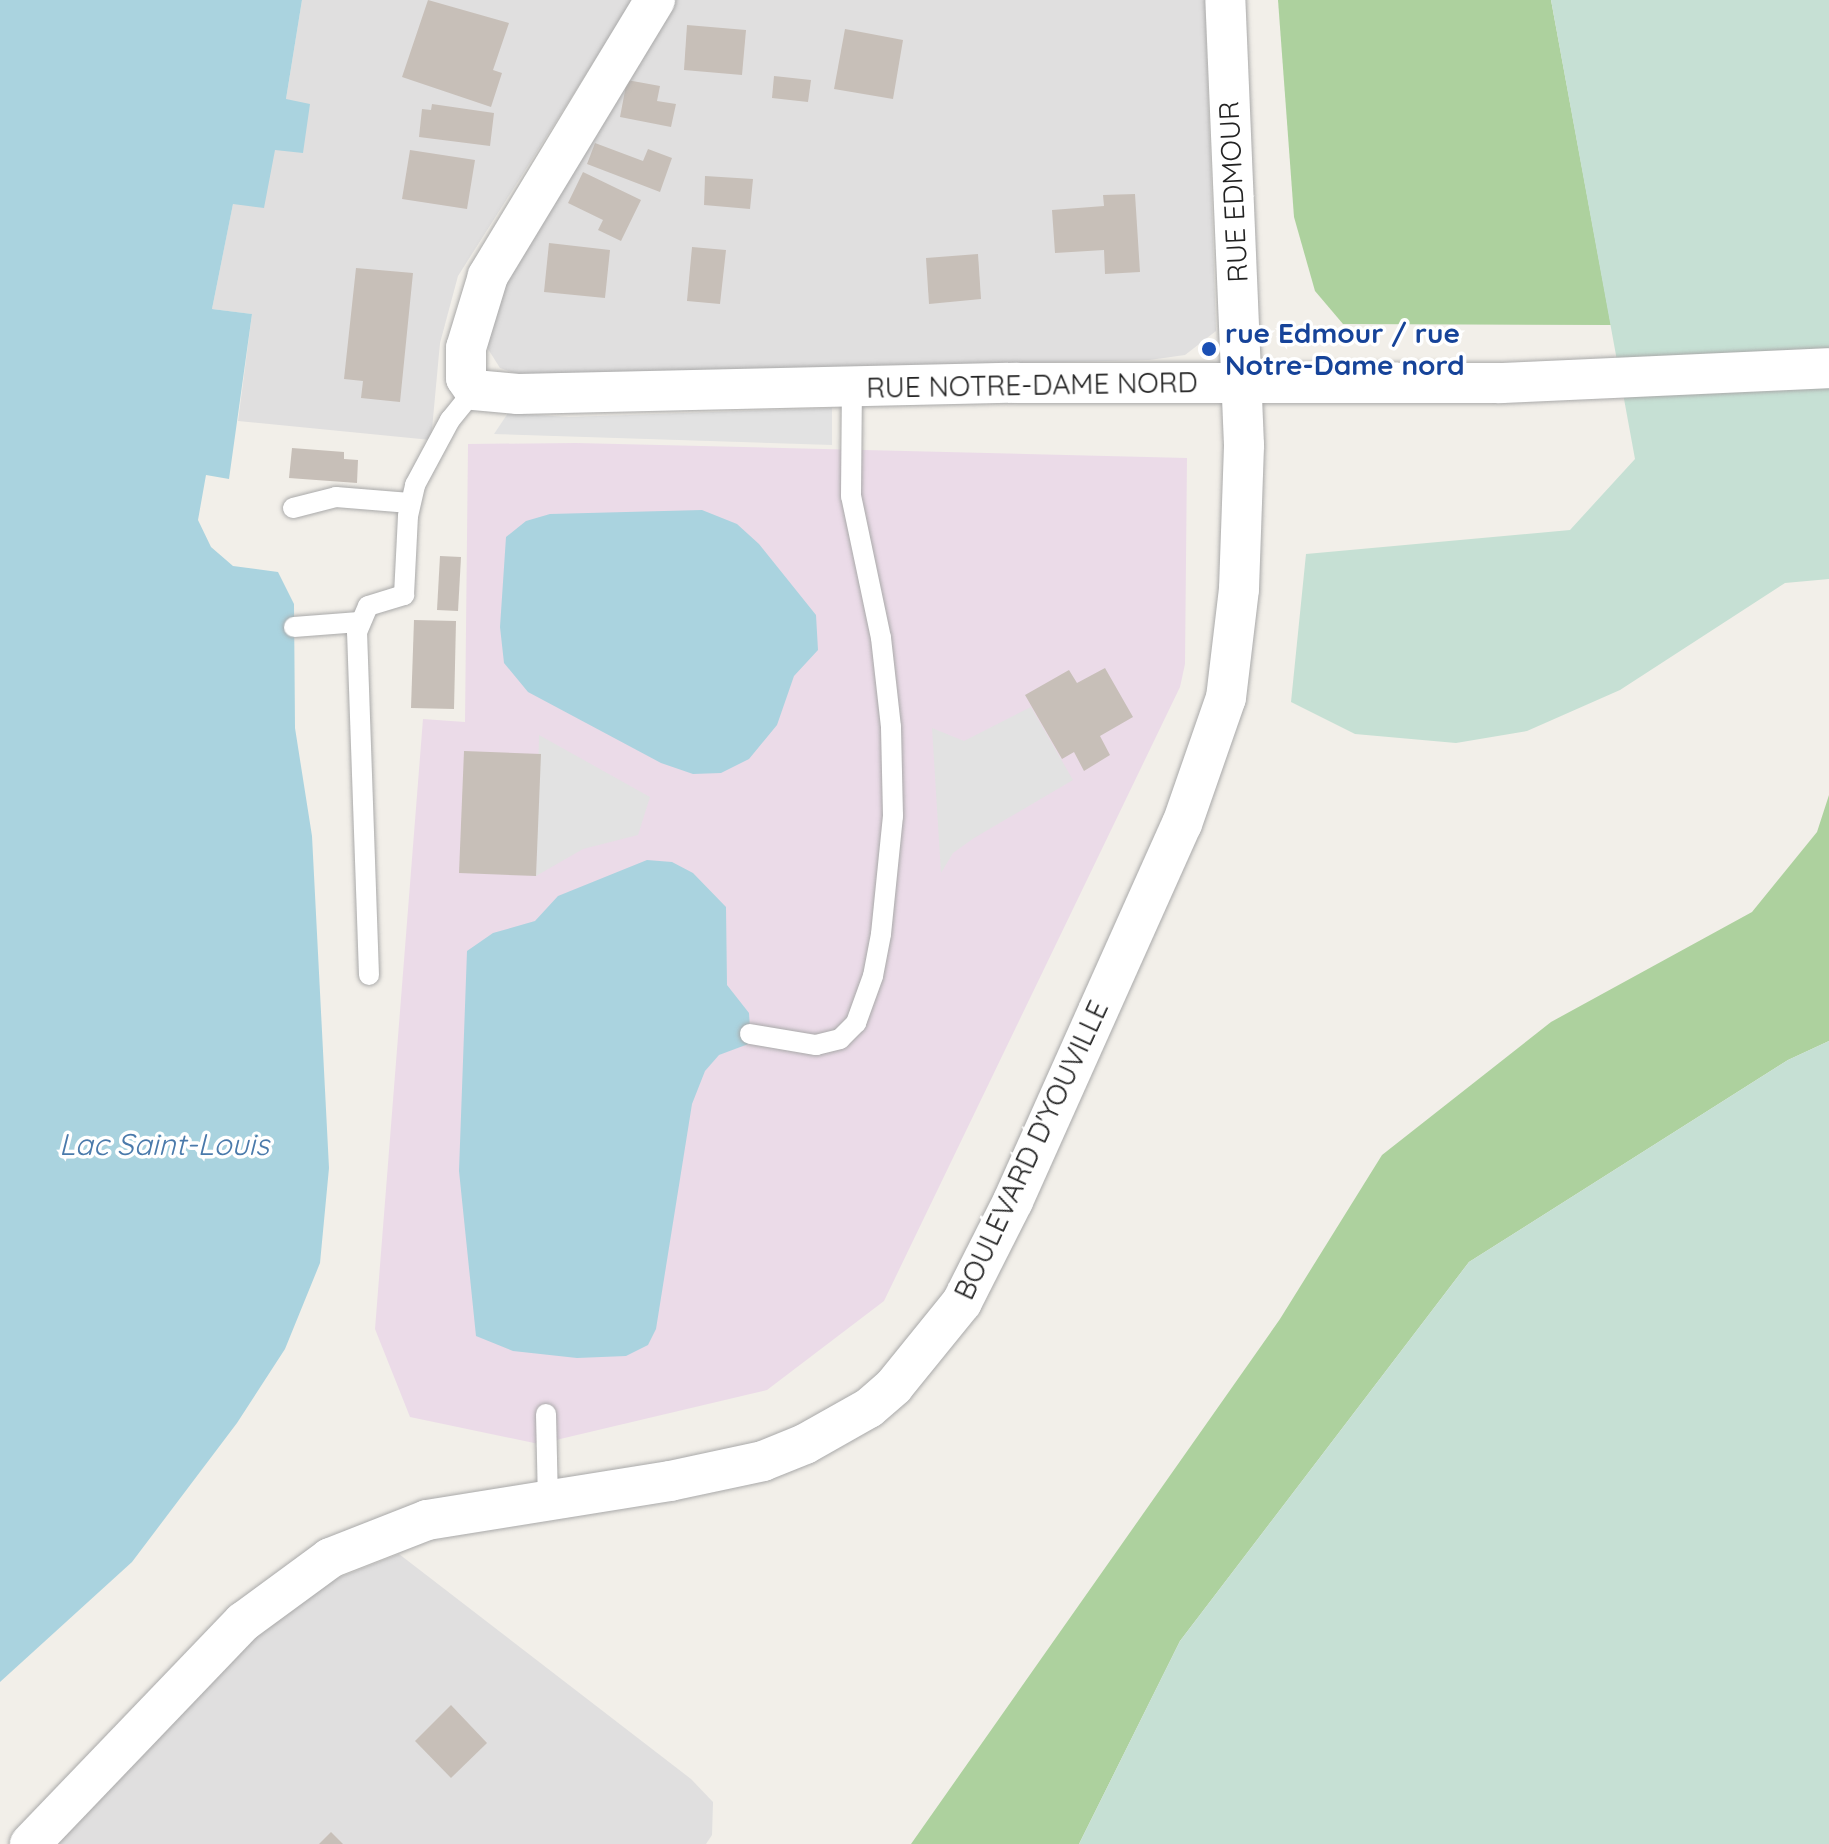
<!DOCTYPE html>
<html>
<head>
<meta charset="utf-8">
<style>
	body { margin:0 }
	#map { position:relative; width:1829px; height:1844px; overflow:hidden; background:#f2efe9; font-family:Quicksand,sans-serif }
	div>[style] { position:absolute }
	.residential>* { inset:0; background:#e0dfdf }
	.industrial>* { inset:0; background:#ebdbe8 }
	.forest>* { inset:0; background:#add19e }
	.wetland>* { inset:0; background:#c6e0d4 }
	.parking>* { inset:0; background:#e2e2e2 }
	.water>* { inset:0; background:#aad3df }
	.building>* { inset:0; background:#c7bfb8 }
	.roads { filter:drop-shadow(0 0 2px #a9a9a9) drop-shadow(0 0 2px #a9a9a9) }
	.lane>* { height:20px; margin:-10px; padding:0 10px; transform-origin:10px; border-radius:10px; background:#fff }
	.street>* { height:40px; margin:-20px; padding:0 20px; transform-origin:20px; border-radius:20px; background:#fff }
	.dots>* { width:22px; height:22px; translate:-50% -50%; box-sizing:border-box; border:4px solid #fff; border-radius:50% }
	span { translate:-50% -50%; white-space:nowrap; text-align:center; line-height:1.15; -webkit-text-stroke:7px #fff; paint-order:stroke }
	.street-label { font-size:28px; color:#222 }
	.transit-label { font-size:28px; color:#164399; font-weight:700 }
	.left { translate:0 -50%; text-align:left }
	.water-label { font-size:30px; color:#4a7aab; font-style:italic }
</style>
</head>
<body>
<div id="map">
	<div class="residential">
		<div style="clip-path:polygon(302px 0,633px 0,458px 276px,440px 343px,431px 440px,238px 421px,252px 314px,212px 309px,233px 204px,275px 149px,303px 152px,286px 99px)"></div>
		<div style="clip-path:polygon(670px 0,1205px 0,1216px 331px,1185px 355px,1149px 360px,520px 375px,500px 368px,488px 349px,485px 330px,495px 300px)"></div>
		<div style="clip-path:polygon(399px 1554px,691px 1779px,713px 1802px,712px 1835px,706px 1844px,56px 1844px,235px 1653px,335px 1579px)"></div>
	</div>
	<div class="industrial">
		<div style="clip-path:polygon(576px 443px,1187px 458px,1185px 664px,1180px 687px,884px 1301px,767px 1390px,539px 1444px,410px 1417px,375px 1329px,423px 719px,465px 722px,468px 444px)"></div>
	</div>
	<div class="forest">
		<div style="clip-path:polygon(1278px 0,1551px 0,1611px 325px,1343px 324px,1315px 291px,1294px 217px)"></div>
		<div style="clip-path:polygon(1829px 795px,1829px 1041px,1788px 1060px,1469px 1262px,1180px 1641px,1079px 1844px,911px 1844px,1280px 1319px,1382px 1155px,1551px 1022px,1752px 912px,1817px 832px)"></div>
	</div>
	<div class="wetland">
		<div style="clip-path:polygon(1551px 0,1829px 0,1829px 579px,1785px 583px,1620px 690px,1527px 731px,1456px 743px,1355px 734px,1291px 702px,1306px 554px,1570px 530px,1635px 459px)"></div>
		<div style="clip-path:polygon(1829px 1041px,1829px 1844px,1079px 1844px,1180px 1641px,1469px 1262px,1788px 1060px)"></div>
	</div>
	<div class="parking">
		<div style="clip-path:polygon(832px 408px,832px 445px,494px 434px,508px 413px,568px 417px)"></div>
		<div style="clip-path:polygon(1031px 707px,1073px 780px,974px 838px,953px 853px,941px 873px,932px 728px,964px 741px)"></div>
		<div style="clip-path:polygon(539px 735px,650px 797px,638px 835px,583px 849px,536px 876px)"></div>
	</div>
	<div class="water">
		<div style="clip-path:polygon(0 0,302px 0,286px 99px,310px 104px,303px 153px,275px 150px,264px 208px,233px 204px,212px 309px,252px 314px,229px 479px,206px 475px,198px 520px,211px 547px,233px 566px,278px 572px,294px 604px,295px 728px,312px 836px,329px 1168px,320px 1263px,285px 1349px,237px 1423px,132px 1562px,0 1682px)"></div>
		<div style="clip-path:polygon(702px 510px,737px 524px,759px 544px,816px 615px,818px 650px,794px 676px,777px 725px,749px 759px,721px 773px,693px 774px,661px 763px,528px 692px,504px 663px,500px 627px,506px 537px,526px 521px,550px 514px)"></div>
		<div style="clip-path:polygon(647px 860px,672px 862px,693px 873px,726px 907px,727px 985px,749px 1013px,751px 1043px,719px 1055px,705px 1071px,692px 1104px,656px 1329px,648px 1345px,626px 1356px,577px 1358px,513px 1351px,476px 1336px,459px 1171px,467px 951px,493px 933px,535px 921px,558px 896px)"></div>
	</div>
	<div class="building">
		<div style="clip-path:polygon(428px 0,509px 23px,493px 70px,502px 73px,491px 107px,402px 77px)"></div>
		<div style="clip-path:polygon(687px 25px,746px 30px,742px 75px,684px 70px)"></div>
		<div style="clip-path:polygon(845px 29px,903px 40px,893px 99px,834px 89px)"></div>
		<div style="clip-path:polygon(774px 76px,811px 80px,808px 102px,772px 98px)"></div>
		<div style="clip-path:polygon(627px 80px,660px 86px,657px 101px,676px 104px,671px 127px,620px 117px)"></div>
		<div style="clip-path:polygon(432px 104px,494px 113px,490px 146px,419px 137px,422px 109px,431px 110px)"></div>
		<div style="clip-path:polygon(595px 143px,643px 161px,648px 149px,672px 158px,660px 192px,587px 164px)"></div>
		<div style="clip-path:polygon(410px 150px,475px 160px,467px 209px,402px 199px)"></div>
		<div style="clip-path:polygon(583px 172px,641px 200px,621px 241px,598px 230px,603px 220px,568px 203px)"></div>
		<div style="clip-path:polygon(705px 176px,753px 179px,750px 209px,704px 205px)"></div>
		<div style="clip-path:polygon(1135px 194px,1140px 272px,1105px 274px,1104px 250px,1055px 253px,1052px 210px,1104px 206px,1103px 195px)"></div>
		<div style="clip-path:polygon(549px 243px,610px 250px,605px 298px,544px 292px)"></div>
		<div style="clip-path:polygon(692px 247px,726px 250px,720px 304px,687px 301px)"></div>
		<div style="clip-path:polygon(978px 254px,981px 299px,929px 304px,926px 258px)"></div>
		<div style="clip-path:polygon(356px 268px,413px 273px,400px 402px,361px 398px,363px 381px,344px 379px)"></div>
		<div style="clip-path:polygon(292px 448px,344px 452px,344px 459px,358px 460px,357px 483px,289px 478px)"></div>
		<div style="clip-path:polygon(440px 556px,461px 557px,458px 611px,437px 610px)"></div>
		<div style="clip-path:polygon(414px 620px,456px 621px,454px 709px,411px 708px)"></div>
		<div style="clip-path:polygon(1105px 668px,1133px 717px,1100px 736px,1110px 755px,1084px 771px,1074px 752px,1062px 759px,1025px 695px,1069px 670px,1077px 683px)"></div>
		<div style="clip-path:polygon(464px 751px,541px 754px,536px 876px,459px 873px)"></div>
		<div style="clip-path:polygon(451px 1705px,487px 1743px,451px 1778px,415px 1741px)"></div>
		<div style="clip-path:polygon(331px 1832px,343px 1844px,319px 1844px)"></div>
	</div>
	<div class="roads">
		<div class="lane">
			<div style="left:293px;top:508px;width:44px;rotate:-14.3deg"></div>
			<div style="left:336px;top:497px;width:74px;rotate:4.6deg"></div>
			<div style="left:294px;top:627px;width:65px;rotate:-4.4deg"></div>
			<div style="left:369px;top:975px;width:343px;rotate:-92deg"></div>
			<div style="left:357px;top:632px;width:28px;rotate:-67deg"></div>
			<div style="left:368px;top:606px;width:38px;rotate:-17deg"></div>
			<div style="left:404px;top:595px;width:79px;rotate:-87.1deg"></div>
			<div style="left:408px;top:516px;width:32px;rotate:-77deg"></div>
			<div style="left:415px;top:485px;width:74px;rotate:-61.7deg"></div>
			<div style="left:450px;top:420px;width:38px;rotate:-51deg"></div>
			<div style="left:750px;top:1034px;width:67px;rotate:9.5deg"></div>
			<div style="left:816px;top:1045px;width:25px;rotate:-14deg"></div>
			<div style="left:840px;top:1039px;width:23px;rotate:-45deg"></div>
			<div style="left:856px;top:1023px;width:50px;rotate:-70.1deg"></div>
			<div style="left:873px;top:976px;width:43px;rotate:-79.2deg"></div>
			<div style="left:881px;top:934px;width:119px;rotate:-84.2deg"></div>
			<div style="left:893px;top:816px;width:89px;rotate:-91.3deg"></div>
			<div style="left:891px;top:727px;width:90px;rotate:-96.4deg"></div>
			<div style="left:881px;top:638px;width:145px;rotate:-101.9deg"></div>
			<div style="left:851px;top:496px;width:108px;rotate:-89.5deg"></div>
			<div style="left:546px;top:1414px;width:85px;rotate:88.7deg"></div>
		</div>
		<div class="street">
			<div style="left:655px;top:0;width:323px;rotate:121.2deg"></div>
			<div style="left:488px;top:276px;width:75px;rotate:107deg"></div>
			<div style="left:466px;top:348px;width:30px;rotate:90deg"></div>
			<div style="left:466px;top:378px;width:14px;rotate:56deg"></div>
			<div style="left:474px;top:390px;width:44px;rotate:5.2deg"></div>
			<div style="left:518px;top:394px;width:499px;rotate:-1.3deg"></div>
			<div style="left:1017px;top:383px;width:484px"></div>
			<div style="left:1501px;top:383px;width:328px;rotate:-2.6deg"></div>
			<div style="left:30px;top:1844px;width:308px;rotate:-46.2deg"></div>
			<div style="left:243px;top:1622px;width:108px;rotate:-36.3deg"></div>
			<div style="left:330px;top:1558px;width:104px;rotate:-21.4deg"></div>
			<div style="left:427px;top:1520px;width:246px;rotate:-9.1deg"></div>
			<div style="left:670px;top:1481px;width:95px;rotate:-12.1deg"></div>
			<div style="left:763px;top:1461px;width:45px;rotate:-22deg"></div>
			<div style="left:805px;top:1444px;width:73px;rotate:-29.4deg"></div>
			<div style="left:869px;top:1408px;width:33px;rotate:-41deg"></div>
			<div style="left:894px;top:1386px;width:108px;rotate:-51deg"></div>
			<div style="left:962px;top:1302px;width:113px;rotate:-63.2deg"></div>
			<div style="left:1013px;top:1201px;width:413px;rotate:-65.9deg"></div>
			<div style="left:1182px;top:824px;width:133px;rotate:-70.8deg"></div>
			<div style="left:1226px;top:698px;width:110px;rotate:-83.2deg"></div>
			<div style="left:1239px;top:589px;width:144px;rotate:-88deg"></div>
			<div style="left:1244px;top:445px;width:445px;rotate:-92.4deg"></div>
		</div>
	</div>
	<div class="dots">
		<div style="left:1209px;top:349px;background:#1a4fb4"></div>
	</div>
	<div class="street-label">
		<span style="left:1233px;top:192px;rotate:-93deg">RUE EDMOUR</span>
		<span style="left:1032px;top:385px;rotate:-1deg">RUE NOTRE-DAME NORD</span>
		<span style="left:1031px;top:1150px;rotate:-65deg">BOULEVARD D'YOUVILLE</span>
	</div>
	<div class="transit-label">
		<span class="left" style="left:1225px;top:349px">rue Edmour / rue<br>Notre-Dame nord</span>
	</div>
	<div class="water-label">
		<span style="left:164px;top:1144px">Lac Saint-Louis</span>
	</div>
</div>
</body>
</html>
